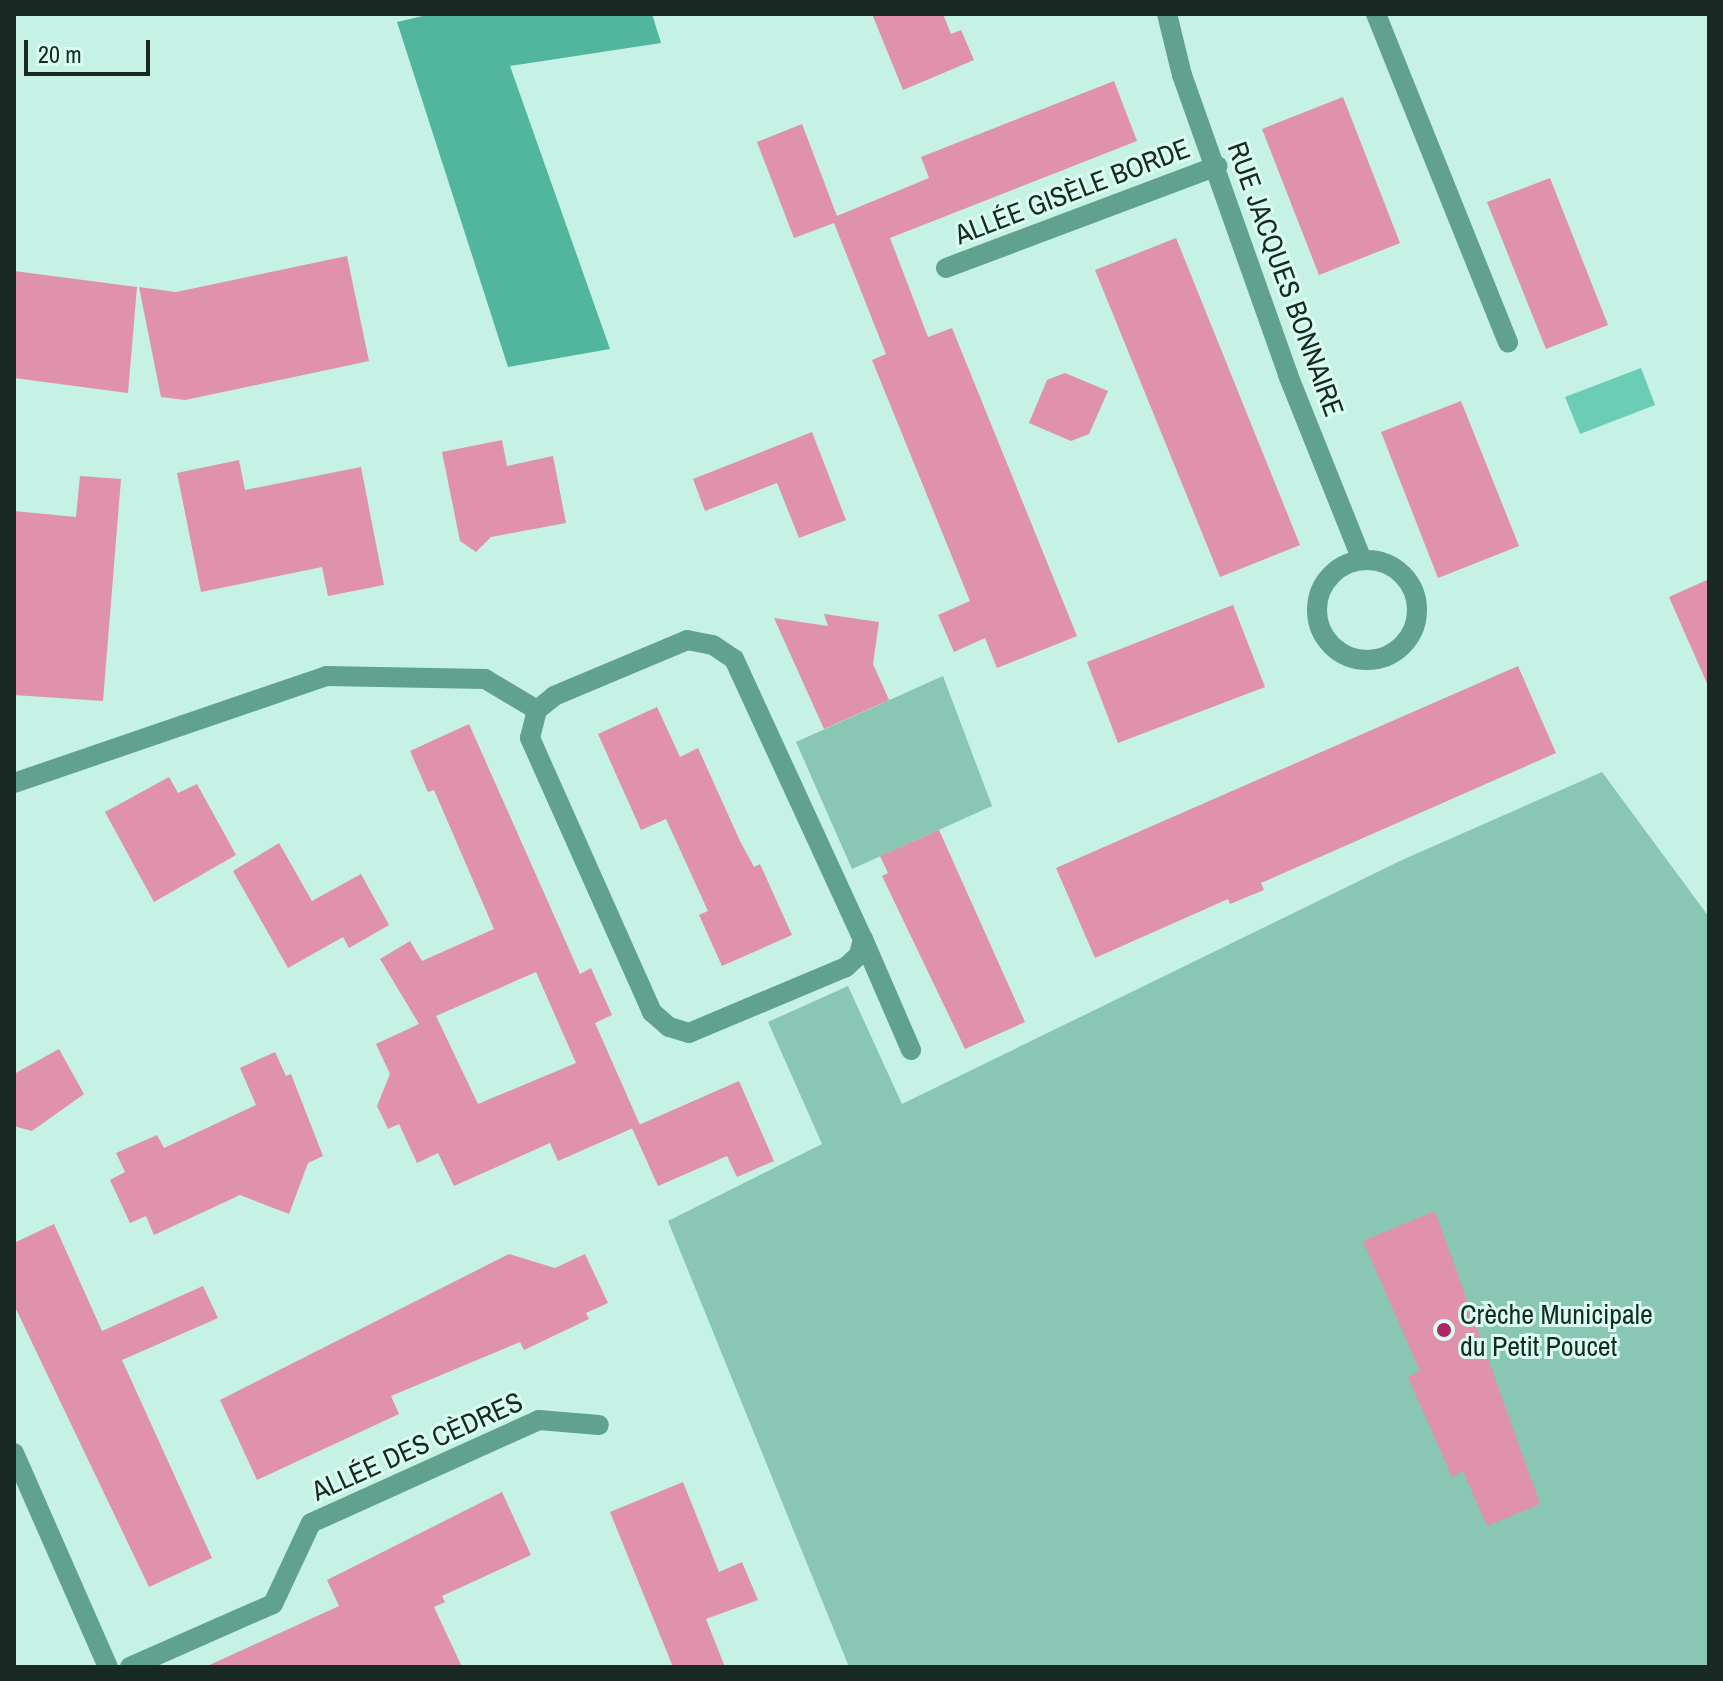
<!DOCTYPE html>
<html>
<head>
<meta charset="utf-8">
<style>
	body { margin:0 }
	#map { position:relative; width:1723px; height:1681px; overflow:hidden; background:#c5f2e4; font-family:"Archivo Narrow",sans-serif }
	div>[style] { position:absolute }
	.green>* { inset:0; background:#89c6b4 }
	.forest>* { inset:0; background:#52b69d }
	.water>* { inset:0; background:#6bceb4 }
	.building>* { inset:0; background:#e091ab }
	.service>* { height:20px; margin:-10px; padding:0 10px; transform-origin:10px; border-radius:10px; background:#61a28f }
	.minor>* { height:20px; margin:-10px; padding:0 10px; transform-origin:10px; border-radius:10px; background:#61a28f }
	.minor>.ring { margin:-10px; padding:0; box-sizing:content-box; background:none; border:20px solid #61a28f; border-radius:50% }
	.dots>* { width:22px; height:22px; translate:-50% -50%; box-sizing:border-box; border:4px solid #d9fdf2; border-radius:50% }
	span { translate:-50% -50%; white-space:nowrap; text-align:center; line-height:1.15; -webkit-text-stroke:6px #d9fdf2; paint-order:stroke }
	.street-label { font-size:28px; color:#182924 }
	.poi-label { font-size:28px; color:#182924 }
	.left { translate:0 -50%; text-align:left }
	.frame { position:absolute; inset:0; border:16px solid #182924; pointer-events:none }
	.scale { position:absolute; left:24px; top:40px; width:126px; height:36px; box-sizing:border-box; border:4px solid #182924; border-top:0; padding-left:10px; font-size:24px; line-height:28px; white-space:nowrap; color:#182924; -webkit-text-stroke:6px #d9fdf2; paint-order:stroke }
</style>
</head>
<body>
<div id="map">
	<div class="green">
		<div style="clip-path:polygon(943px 676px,992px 806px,852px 869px,796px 742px)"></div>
		<div style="clip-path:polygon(1602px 772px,1709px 917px,1709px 1667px,849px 1667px,668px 1221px,822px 1144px,768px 1022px,848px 986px,902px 1104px,1402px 860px)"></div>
	</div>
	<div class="forest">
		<div style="clip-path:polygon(431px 14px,652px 14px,661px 43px,510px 66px,610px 349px,508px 367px,397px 22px)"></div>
	</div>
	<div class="water">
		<div style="clip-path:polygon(1641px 368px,1655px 405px,1580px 434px,1565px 397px)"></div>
	</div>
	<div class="building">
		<div style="clip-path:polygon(872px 14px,943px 14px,951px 34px,961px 30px,974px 60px,903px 90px)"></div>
		<div style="clip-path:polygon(1114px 81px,1137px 141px,890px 238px,928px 337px,952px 328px,1077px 636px,997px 668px,985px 638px,954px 652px,938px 615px,970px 601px,872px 360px,886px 354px,834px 223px,794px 238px,757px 142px,802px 124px,837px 216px,929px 178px,921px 157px)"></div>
		<div style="clip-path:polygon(1343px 97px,1400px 243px,1319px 275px,1262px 129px)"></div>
		<div style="clip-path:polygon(1550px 178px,1608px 325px,1546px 349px,1487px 202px)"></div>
		<div style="clip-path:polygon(1176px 238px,1300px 545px,1220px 577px,1095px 270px)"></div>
		<div style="clip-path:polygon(347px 256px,369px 361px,185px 400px,161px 397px,139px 287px,176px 292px)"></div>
		<div style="clip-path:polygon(14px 271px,137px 287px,128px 393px,14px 378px)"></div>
		<div style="clip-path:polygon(1065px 373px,1108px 391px,1089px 434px,1071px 441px,1029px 423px,1047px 380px)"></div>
		<div style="clip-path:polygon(1461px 401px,1519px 546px,1438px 578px,1381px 432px)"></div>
		<div style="clip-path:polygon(812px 432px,846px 520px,799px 538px,777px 483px,705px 511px,693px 479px)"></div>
		<div style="clip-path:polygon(502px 440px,507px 466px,553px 456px,566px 523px,491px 537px,476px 552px,460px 541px,442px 452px)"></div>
		<div style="clip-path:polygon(239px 460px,245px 490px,361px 467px,384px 585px,328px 596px,322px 567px,201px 592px,177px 473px)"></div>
		<div style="clip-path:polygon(80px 476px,121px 479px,103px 701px,14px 695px,14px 511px,76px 517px)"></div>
		<div style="clip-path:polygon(1709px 579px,1709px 688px,1669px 597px)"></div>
		<div style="clip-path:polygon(1233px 605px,1265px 687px,1118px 743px,1087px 662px)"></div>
		<div style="clip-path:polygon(824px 614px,879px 622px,873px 664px,889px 700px,824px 729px,774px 618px,828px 626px)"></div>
		<div style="clip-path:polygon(1518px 666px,1556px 753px,1261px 883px,1264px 890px,1230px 904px,1228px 899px,1095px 958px,1056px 868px)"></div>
		<div style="clip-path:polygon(657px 707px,680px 757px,698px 748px,740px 841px,754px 867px,760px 864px,792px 935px,722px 966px,699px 915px,708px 911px,666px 819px,641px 830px,598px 734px)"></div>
		<div style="clip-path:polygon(evenodd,469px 724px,580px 974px,591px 968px,612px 1015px,595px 1023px,640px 1125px,558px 1161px,550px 1143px,454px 1186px,438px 1153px,417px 1163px,399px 1124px,388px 1129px,377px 1106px,390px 1074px,376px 1044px,419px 1024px,380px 959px,410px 941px,422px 961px,494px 929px,434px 790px,428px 792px,410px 751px,469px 724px,536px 972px,576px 1063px,478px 1104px,436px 1016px,536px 972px)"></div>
		<div style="clip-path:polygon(169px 777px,178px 793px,197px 784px,236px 855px,154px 902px,105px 812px)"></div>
		<div style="clip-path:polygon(939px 830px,1025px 1022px,965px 1049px,882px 876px,888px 873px,880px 856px)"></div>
		<div style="clip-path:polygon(279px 843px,312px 901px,361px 874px,389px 925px,349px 948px,343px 937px,288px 968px,233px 871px)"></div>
		<div style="clip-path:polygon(59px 1049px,84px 1094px,32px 1131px,14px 1126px,14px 1074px)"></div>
		<div style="clip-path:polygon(275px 1052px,286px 1076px,291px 1074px,323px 1156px,308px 1163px,289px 1214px,240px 1195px,154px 1235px,146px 1216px,130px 1223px,110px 1180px,125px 1172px,116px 1153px,157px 1135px,164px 1148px,256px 1105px,240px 1068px)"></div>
		<div style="clip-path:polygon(739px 1081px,774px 1161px,737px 1177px,727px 1156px,658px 1186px,632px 1128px)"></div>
		<div style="clip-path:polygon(1435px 1211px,1540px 1504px,1487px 1526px,1463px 1471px,1452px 1477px,1408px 1377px,1420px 1371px,1363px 1241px)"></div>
		<div style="clip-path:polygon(54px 1224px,102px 1331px,203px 1286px,218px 1318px,122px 1360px,212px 1558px,149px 1587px,14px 1305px,14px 1243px)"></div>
		<div style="clip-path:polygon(509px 1254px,555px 1268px,585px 1254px,608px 1303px,586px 1313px,589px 1319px,524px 1350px,520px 1342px,391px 1396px,399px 1414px,257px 1480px,220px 1400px)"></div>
		<div style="clip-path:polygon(683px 1482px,719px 1572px,742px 1562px,758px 1600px,706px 1619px,725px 1667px,673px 1667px,610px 1512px)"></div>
		<div style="clip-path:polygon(502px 1492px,531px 1555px,442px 1596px,445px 1602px,434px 1607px,462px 1667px,205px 1667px,339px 1606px,327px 1580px)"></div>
	</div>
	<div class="service">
		<div style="left:1376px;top:14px;width:354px;rotate:68.1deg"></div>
	</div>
	<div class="minor">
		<div style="left:1167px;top:14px;width:63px;rotate:76.2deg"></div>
		<div style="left:1182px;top:75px;width:318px;rotate:70.5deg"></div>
		<div style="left:1288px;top:375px;width:199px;rotate:68.2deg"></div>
		<div style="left:946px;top:268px;width:290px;rotate:-20.6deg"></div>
		<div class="ring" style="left:1317px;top:560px;width:80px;height:80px"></div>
		<div style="left:687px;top:640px;width:26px;rotate:11deg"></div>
		<div style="left:713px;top:645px;width:25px;rotate:34deg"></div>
		<div style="left:734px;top:659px;width:308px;rotate:65.3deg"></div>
		<div style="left:863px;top:939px;width:16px;rotate:104deg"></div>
		<div style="left:859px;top:955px;width:18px;rotate:137deg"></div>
		<div style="left:846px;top:967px;width:170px;rotate:157.2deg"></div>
		<div style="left:689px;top:1033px;width:21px;rotate:-163deg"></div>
		<div style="left:669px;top:1027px;width:23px;rotate:-139deg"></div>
		<div style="left:652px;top:1012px;width:300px;rotate:-114deg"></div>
		<div style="left:530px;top:738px;width:29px;rotate:-76deg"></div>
		<div style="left:537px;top:710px;width:22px;rotate:-39deg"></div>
		<div style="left:554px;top:696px;width:144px;rotate:-22.8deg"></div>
		<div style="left:14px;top:783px;width:330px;rotate:-18.9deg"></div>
		<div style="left:326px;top:676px;width:159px;rotate:1.1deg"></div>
		<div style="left:485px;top:679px;width:61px;rotate:30.8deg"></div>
		<div style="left:863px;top:939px;width:121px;rotate:66.6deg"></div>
		<div style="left:14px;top:1453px;width:234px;rotate:66.3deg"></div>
		<div style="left:130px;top:1667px;width:156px;rotate:-23.8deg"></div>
		<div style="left:273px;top:1604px;width:89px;rotate:-64.9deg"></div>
		<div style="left:311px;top:1523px;width:250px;rotate:-24.3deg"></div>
		<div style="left:539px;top:1420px;width:60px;rotate:4.8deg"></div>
	</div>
	<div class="dots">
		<div style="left:1444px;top:1330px;background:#af2565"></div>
	</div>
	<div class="street-label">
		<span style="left:1072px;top:191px;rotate:-21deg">ALLÉE GISÈLE BORDE</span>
		<span style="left:1286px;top:279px;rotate:70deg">RUE JACQUES BONNAIRE</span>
		<span style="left:417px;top:1446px;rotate:-24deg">ALLÉE DES CÈDRES</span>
	</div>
	<div class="poi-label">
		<span class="left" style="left:1460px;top:1330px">Crèche Municipale<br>du Petit Poucet</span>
	</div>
	<div class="frame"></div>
	<div class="scale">20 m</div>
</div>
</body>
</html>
